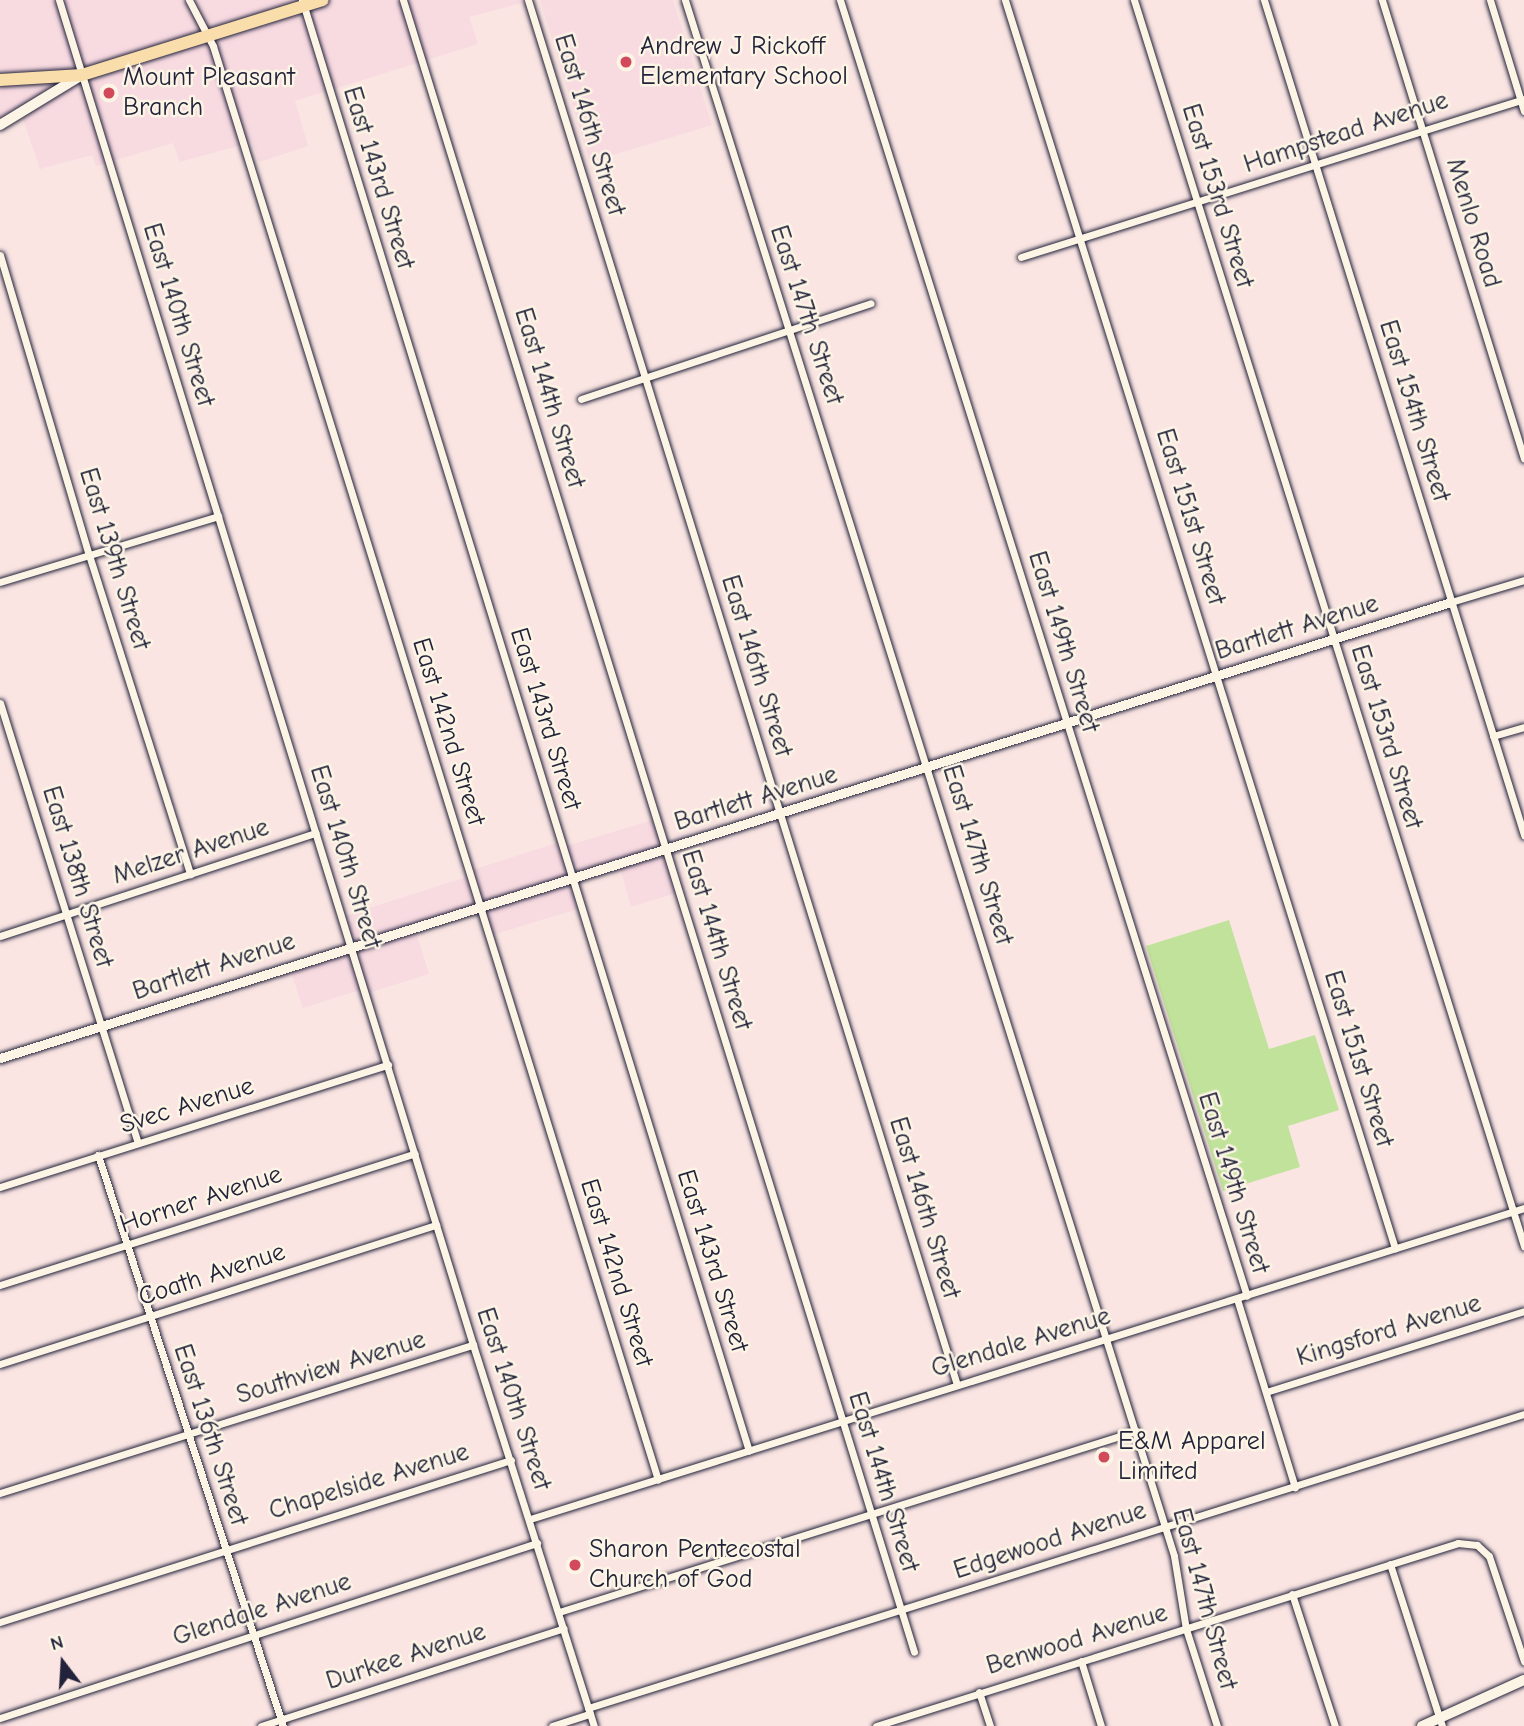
<!DOCTYPE html>
<html>
<head>
<meta charset="utf-8">
<style>
	body { margin:0 }
	#map { position:relative; width:1524px; height:1726px; overflow:hidden; background:#fae5e3; font-family:"Comic Neue",sans-serif }
	div>[style] { position:absolute }
	.built>* { inset:0; background:#f8dae1 }
	.green>* { inset:0; background:#c1e29b }
	.roads { filter:drop-shadow(0 0 2px #22223b) drop-shadow(0 0 2px #22223b) }
	.minor>* { height:7px; margin:-3.5px; padding:0 3.5px; transform-origin:3.5px; border-radius:3.5px; background:#fcf5e5 }
	.tertiary>* { height:9px; margin:-4.5px; padding:0 4.5px; transform-origin:4.5px; border-radius:4.5px; background:#fcf5e5 }
	.secondary>* { height:10px; margin:-5px; padding:0 5px; transform-origin:5px; border-radius:5px; background:#fcf5e5 }
	.primary>* { height:12px; margin:-6px; padding:0 6px; transform-origin:6px; border-radius:6px; background:#f9deab }
	.dots>* { width:19px; height:19px; translate:-50% -50%; box-sizing:border-box; border:4px solid #fcf5e5; border-radius:50% }
	span { translate:-50% -50%; white-space:nowrap; text-align:center; line-height:1.15; -webkit-text-stroke:5px #fcf5e5; paint-order:stroke }
	.poi-label { font-size:26px; color:#22223b }
	.left { translate:0 -50%; text-align:left }
	.street-label { font-size:26px; color:#22223b }
	.north { position:absolute; left:28px; top:1628px; width:70px; height:70px; -webkit-text-stroke:5px #fcf5e5; paint-order:stroke; rotate:343deg; font-size:19px; font-weight:700; line-height:28px; text-align:center; color:#22223b }
	.north::after { content:''; display:block; margin:auto; width:24px; height:32px; background:#22223b; clip-path:polygon(50% 0,100% 100%,50% 72%,0 100%) }
</style>
</head>
<body>
<div id="map">
	<div class="built">
		<div style="clip-path:polygon(0 0,528px 0,528px 1px,469px 17px,478px 44px,295px 101px,308px 146px,259px 162px,252px 142px,180px 162px,173px 143px,96px 166px,92px 155px,40px 169px,21px 113px,0 125px)"></div>
		<div style="clip-path:polygon(540px 0,673px 0,712px 125px,590px 162px)"></div>
		<div style="clip-path:polygon(656px 819px,679px 892px,631px 907px,619px 864px,572px 878px,581px 908px,489px 936px,480px 906px,414px 926px,429px 974px,365px 994px,363px 989px,303px 1008px,289px 966px,350px 946px,341px 917px,470px 876px,469px 871px,560px 842px,563px 847px)"></div>
	</div>
	<div class="green">
		<div style="clip-path:polygon(1229px 920px,1269px 1049px,1315px 1035px,1339px 1110px,1288px 1126px,1300px 1167px,1223px 1191px,1146px 946px)"></div>
	</div>
	<div class="roads">
		<div class="minor">
			<div style="left:59px;top:0;width:1407px;rotate:72.89deg"></div>
			<div style="left:473px;top:1345px;width:400px;rotate:72.4deg"></div>
			<div style="left:189px;top:0;width:52px;rotate:62.4deg"></div>
			<div style="left:213px;top:46px;width:1501px;rotate:72.76deg"></div>
			<div style="left:302px;top:0;width:1518px;rotate:72.88deg"></div>
			<div style="left:403px;top:0;width:1729px;rotate:72.81deg"></div>
			<div style="left:528px;top:0;width:1450px;rotate:72.79deg"></div>
			<div style="left:685px;top:0;width:1631px;rotate:72.55deg"></div>
			<div style="left:1174px;top:1556px;width:74px;rotate:80.7deg"></div>
			<div style="left:1186px;top:1629px;width:102px;rotate:72.3deg"></div>
			<div style="left:840px;top:0;width:1358px;rotate:72.57deg"></div>
			<div style="left:1005px;top:0;width:1308px;rotate:72.65deg"></div>
			<div style="left:1134px;top:0;width:1306px;rotate:72.62deg"></div>
			<div style="left:1264px;top:0;width:875px;rotate:72.7deg"></div>
			<div style="left:1382px;top:0;width:480px;rotate:72.8deg"></div>
			<div style="left:1490px;top:0;width:116px;rotate:73deg"></div>
			<div style="left:0;top:255px;width:313px;rotate:73.5deg"></div>
			<div style="left:89px;top:555px;width:335px;rotate:72.4deg"></div>
			<div style="left:1021px;top:257px;width:527px;rotate:-17.44deg"></div>
			<div style="left:581px;top:399px;width:305px;rotate:-18.3deg"></div>
			<div style="left:0;top:582px;width:228px;rotate:-16.8deg"></div>
			<div style="left:1451px;top:602px;width:76px;rotate:-16.8deg"></div>
			<div style="left:0;top:703px;width:461px;rotate:72.6deg"></div>
			<div style="left:1493px;top:736px;width:32px;rotate:-16deg"></div>
			<div style="left:0;top:936px;width:332px;rotate:-18.1deg"></div>
			<div style="left:98px;top:1155px;width:600px;rotate:72.05deg"></div>
			<div style="left:0;top:1187px;width:407px;rotate:-17.5deg"></div>
			<div style="left:0;top:1285px;width:435px;rotate:-17.6deg"></div>
			<div style="left:1237px;top:1299px;width:197px;rotate:72.9deg"></div>
			<div style="left:0;top:1364px;width:458px;rotate:-17.7deg"></div>
			<div style="left:1266px;top:1392px;width:270px;rotate:-17.4deg"></div>
			<div style="left:0;top:1493px;width:496px;rotate:-17.4deg"></div>
			<div style="left:530px;top:1519px;width:1042px;rotate:-17.37deg"></div>
			<div style="left:1390px;top:1564px;width:170px;rotate:72.2deg"></div>
			<div style="left:1292px;top:1594px;width:139px;rotate:72deg"></div>
			<div style="left:559px;top:1612px;width:605px;rotate:-17.42deg"></div>
			<div style="left:0;top:1622px;width:536px;rotate:-17.59deg"></div>
			<div style="left:1081px;top:1661px;width:68px;rotate:72.9deg"></div>
			<div style="left:979px;top:1692px;width:36px;rotate:72deg"></div>
			<div style="left:588px;top:1708px;width:981px;rotate:-17.44deg"></div>
			<div style="left:0;top:1718px;width:565px;rotate:-18.05deg"></div>
			<div style="left:261px;top:1726px;width:318px;rotate:-17.9deg"></div>
			<div style="left:552px;top:1726px;width:40px;rotate:-18deg"></div>
			<div style="left:876px;top:1726px;width:610px;rotate:-17.45deg"></div>
			<div style="left:1458px;top:1543px;width:19px;rotate:6deg"></div>
			<div style="left:1477px;top:1545px;width:16px;rotate:43deg"></div>
			<div style="left:1489px;top:1556px;width:111px;rotate:71.6deg"></div>
		</div>
		<div class="tertiary">
			<div style="left:0;top:1058px;width:1521px;rotate:-17.45deg"></div>
		</div>
		<div class="secondary">
			<div style="left:0;top:125px;width:96px;rotate:-31.4deg"></div>
			<div style="left:1422px;top:1726px;width:112px;rotate:-24.3deg"></div>
		</div>
		<div class="primary">
			<div style="left:0;top:80px;width:82px;rotate:-3.5deg"></div>
			<div style="left:82px;top:75px;width:252px;rotate:-17.3deg"></div>
		</div>
	</div>
	<div class="dots">
		<div style="left:626px;top:62px;background:#d1495b"></div>
		<div style="left:109px;top:93px;background:#d1495b"></div>
		<div style="left:1104px;top:1457px;background:#d1495b"></div>
		<div style="left:575px;top:1565px;background:#d1495b"></div>
	</div>
	<div class="poi-label">
		<span class="left" style="left:640px;top:62px">Andrew J Rickoff<br>Elementary School</span>
		<span class="left" style="left:123px;top:93px">Mount Pleasant<br>Branch</span>
		<span class="left" style="left:1118px;top:1457px">E&amp;M Apparel<br>Limited</span>
		<span class="left" style="left:589px;top:1565px">Sharon Pentecostal<br>Church of God</span>
	</div>
	<div class="street-label">
		<span style="left:589px;top:125px;rotate:73deg">East 146th Street</span>
		<span style="left:1346px;top:133px;rotate:-18deg">Hampstead Avenue</span>
		<span style="left:378px;top:178px;rotate:73deg">East 143rd Street</span>
		<span style="left:1217px;top:196px;rotate:73deg">East 153rd Street</span>
		<span style="left:1473px;top:223px;rotate:73deg">Menlo Road</span>
		<span style="left:178px;top:315px;rotate:73deg">East 140th Street</span>
		<span style="left:806px;top:315px;rotate:72deg">East 147th Street</span>
		<span style="left:549px;top:398px;rotate:73deg">East 144th Street</span>
		<span style="left:1414px;top:411px;rotate:73deg">East 154th Street</span>
		<span style="left:1190px;top:517px;rotate:73deg">East 151st Street</span>
		<span style="left:114px;top:559px;rotate:73deg">East 139th Street</span>
		<span style="left:1297px;top:628px;rotate:-17deg">Bartlett Avenue</span>
		<span style="left:1063px;top:642px;rotate:73deg">East 149th Street</span>
		<span style="left:756px;top:666px;rotate:73deg">East 146th Street</span>
		<span style="left:545px;top:719px;rotate:73deg">East 143rd Street</span>
		<span style="left:448px;top:732px;rotate:73deg">East 142nd Street</span>
		<span style="left:1386px;top:737px;rotate:73deg">East 153rd Street</span>
		<span style="left:756px;top:799px;rotate:-17deg">Bartlett Avenue</span>
		<span style="left:191px;top:852px;rotate:-18deg">Melzer Avenue</span>
		<span style="left:977px;top:855px;rotate:73deg">East 147th Street</span>
		<span style="left:345px;top:857px;rotate:73deg">East 140th Street</span>
		<span style="left:77px;top:877px;rotate:73deg">East 138th Street</span>
		<span style="left:716px;top:940px;rotate:73deg">East 144th Street</span>
		<span style="left:214px;top:967px;rotate:-18deg">Bartlett Avenue</span>
		<span style="left:1358px;top:1059px;rotate:73deg">East 151st Street</span>
		<span style="left:187px;top:1106px;rotate:-17deg">Svec Avenue</span>
		<span style="left:1233px;top:1183px;rotate:73deg">East 149th Street</span>
		<span style="left:201px;top:1200px;rotate:-18deg">Horner Avenue</span>
		<span style="left:924px;top:1208px;rotate:73deg">East 146th Street</span>
		<span style="left:712px;top:1261px;rotate:73deg">East 143rd Street</span>
		<span style="left:616px;top:1273px;rotate:73deg">East 142nd Street</span>
		<span style="left:212px;top:1275px;rotate:-18deg">Coath Avenue</span>
		<span style="left:1389px;top:1331px;rotate:-17deg">Kingsford Avenue</span>
		<span style="left:1021px;top:1343px;rotate:-17deg">Glendale Avenue</span>
		<span style="left:331px;top:1368px;rotate:-17deg">Southview Avenue</span>
		<span style="left:513px;top:1399px;rotate:72deg">East 140th Street</span>
		<span style="left:210px;top:1435px;rotate:72deg">East 136th Street</span>
		<span style="left:369px;top:1482px;rotate:-17deg">Chapelside Avenue</span>
		<span style="left:883px;top:1482px;rotate:73deg">East 144th Street</span>
		<span style="left:1050px;top:1541px;rotate:-18deg">Edgewood Avenue</span>
		<span style="left:1204px;top:1599px;rotate:75deg">East 147th Street</span>
		<span style="left:262px;top:1610px;rotate:-18deg">Glendale Avenue</span>
		<span style="left:1077px;top:1640px;rotate:-17deg">Benwood Avenue</span>
		<span style="left:406px;top:1657px;rotate:-18deg">Durkee Avenue</span>
	</div>
	<div class="north">N</div>
</div>
</body>
</html>
